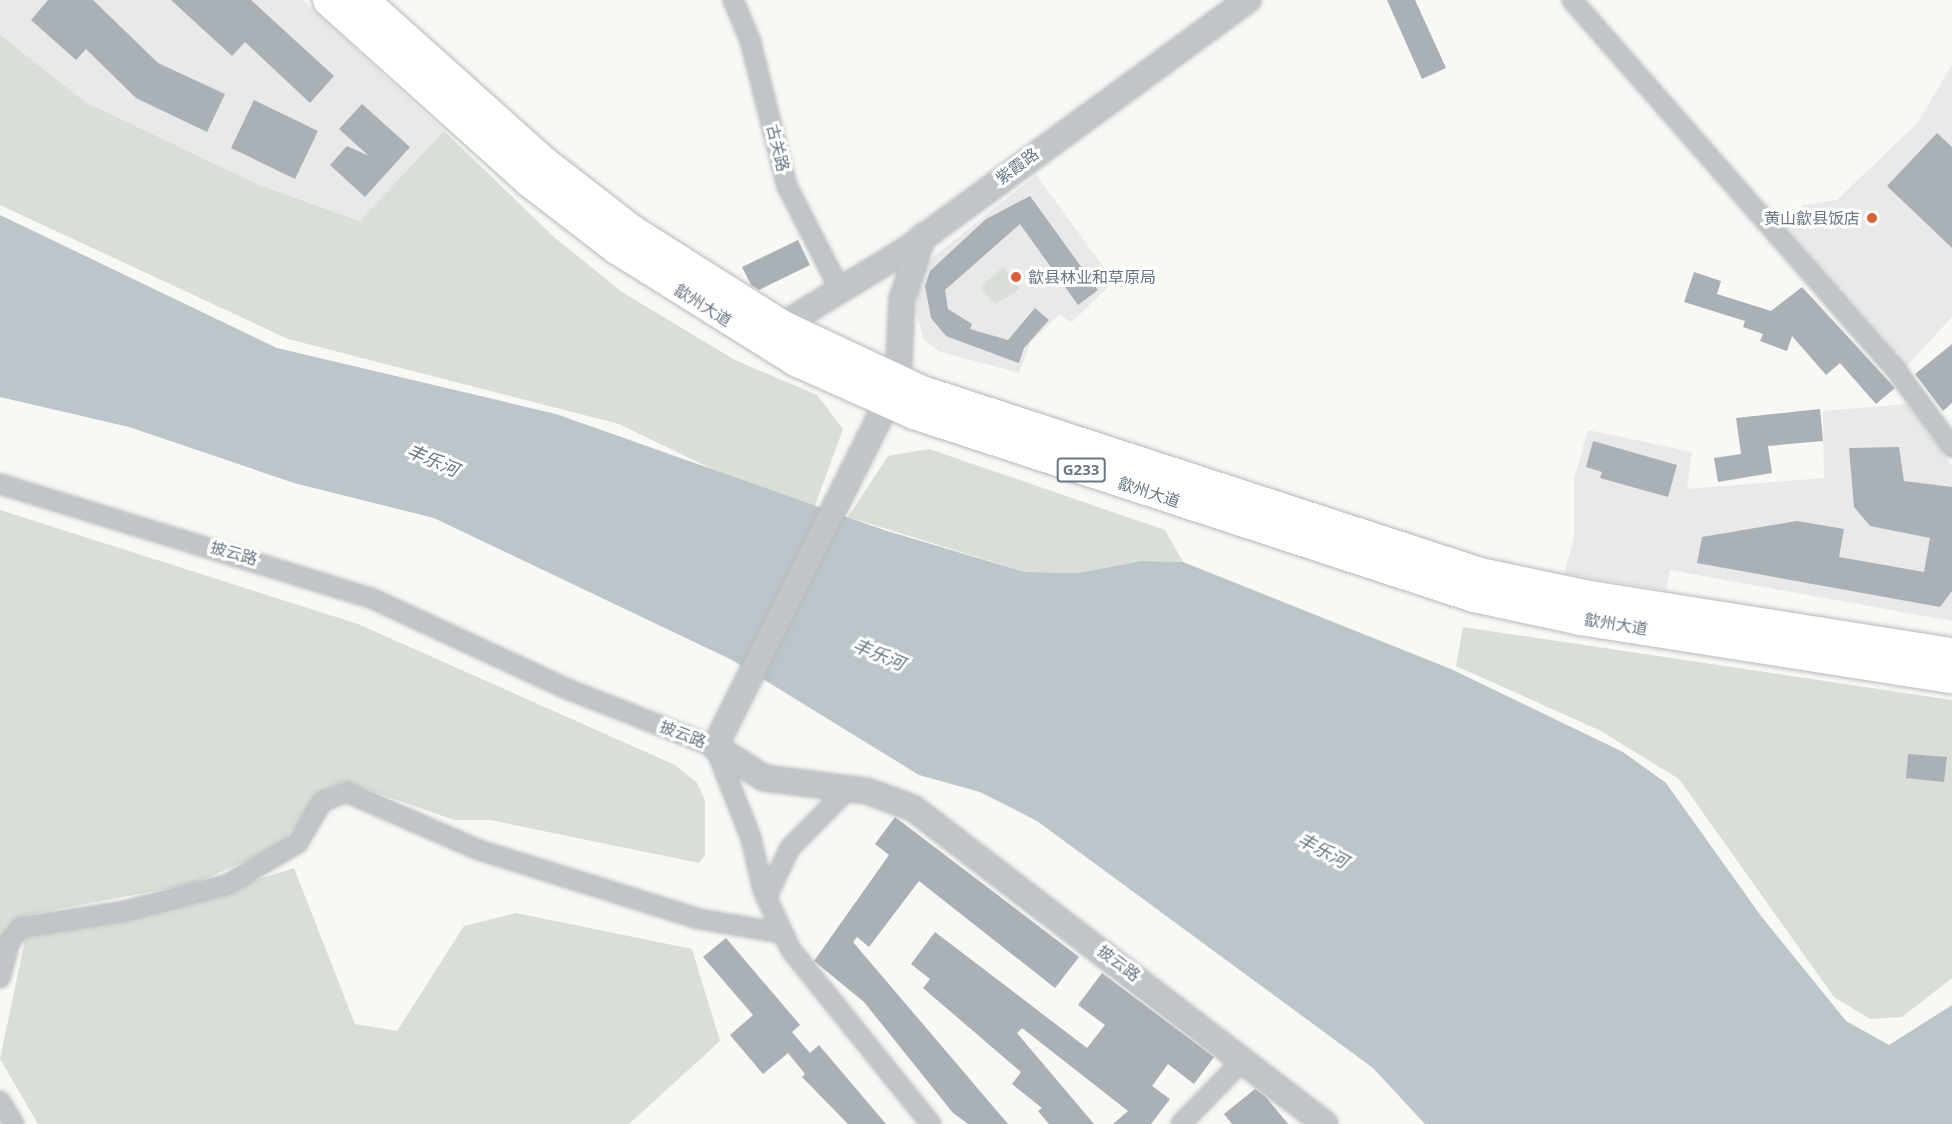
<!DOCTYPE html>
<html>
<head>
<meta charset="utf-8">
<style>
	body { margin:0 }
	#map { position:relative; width:1952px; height:1124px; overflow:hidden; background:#f8f8f5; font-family:"Noto Sans","Noto Sans SC",sans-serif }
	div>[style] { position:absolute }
	.built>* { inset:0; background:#e8e9e8 }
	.green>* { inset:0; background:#d9ded6 }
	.water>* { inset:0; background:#bcc5ca }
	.building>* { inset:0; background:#aab1b6 }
	.roads { filter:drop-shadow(0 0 2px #b6b9bc) drop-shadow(0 0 2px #b6b9bc) }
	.minor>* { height:18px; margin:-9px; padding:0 9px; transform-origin:9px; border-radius:9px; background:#c1c5c8 }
	.tertiary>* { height:24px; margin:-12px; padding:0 12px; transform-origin:12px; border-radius:12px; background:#c1c5c8 }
	.trunk>* { height:32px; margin:-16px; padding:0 16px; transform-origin:16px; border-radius:16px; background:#fff }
	.dots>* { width:16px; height:16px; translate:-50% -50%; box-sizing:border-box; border:3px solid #fff; border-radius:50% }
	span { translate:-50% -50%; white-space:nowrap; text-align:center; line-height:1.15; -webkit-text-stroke:6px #fff; paint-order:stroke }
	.shield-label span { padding:2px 4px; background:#fff; border:2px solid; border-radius:4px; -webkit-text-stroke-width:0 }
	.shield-label { font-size:15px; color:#687784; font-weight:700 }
	.street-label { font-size:16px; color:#687784 }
	.poi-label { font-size:16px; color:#687784 }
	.right { translate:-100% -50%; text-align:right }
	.left { translate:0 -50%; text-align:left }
	.water-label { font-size:18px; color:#647780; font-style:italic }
</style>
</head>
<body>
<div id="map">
	<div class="built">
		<div style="clip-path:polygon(0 0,303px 0,444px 131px,361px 221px,259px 185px,85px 102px,7px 44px,0 35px)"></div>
		<div style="clip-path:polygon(1952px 65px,1952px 317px,1902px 371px,1781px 230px,1803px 205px,1837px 200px,1918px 122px)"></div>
		<div style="clip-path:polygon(1036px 175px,1114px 281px,1071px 323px,1060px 314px,1031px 342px,1019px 373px,941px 352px,924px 340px,916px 312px,918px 286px,928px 261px)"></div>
		<div style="clip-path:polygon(1907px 404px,1952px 466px,1952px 621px,1670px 570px,1666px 590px,1564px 574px,1574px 538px,1574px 479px,1588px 430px,1692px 452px,1687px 489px,1824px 478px,1823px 411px)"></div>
	</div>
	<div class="green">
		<div style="clip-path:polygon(0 35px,85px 102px,259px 185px,360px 221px,444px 131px,554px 237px,622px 292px,735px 360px,817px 395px,843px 429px,811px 517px,619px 424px,288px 339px,0 205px)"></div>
		<div style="clip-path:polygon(1003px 267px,1020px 289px,995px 304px,980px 288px)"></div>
		<div style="clip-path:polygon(929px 449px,1165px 530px,1183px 562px,1141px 561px,1078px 573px,1025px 572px,848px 517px,888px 456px)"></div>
		<div style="clip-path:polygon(0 510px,358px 624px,675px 765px,697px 783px,705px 800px,705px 855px,699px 863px,490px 820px,454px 820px,343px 781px,326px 789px,279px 847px,192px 884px,21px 916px,15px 922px,0 983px)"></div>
		<div style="clip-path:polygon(1463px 627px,1952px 700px,1952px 978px,1902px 1017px,1870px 1019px,1834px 997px,1679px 779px,1599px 730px,1456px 666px)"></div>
		<div style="clip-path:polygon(294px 868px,355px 1024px,397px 1031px,464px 926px,516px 913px,692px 949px,720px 1041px,629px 1124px,38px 1124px,0 1059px,25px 940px,31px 934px,179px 904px)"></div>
	</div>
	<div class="water">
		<div style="clip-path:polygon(0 215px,277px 348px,556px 414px,884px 530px,1025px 572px,1078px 573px,1141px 561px,1183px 562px,1451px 669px,1623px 752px,1666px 783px,1761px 916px,1846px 1021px,1889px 1045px,1952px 1005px,1952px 1124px,1425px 1124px,1373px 1068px,1037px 821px,980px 792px,919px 775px,732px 660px,434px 518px,294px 483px,129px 427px,0 397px)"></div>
	</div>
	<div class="building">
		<div style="clip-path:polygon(48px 0,93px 0,158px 63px,225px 94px,207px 132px,136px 98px,86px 49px,76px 60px,31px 20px)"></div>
		<div style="clip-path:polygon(171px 0,251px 0,334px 76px,310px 103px,245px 42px,232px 56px)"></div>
		<div style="clip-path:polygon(1387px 0,1415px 0,1446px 68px,1422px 79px)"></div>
		<div style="clip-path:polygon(254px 100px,318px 131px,295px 179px,231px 148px)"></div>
		<div style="clip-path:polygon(362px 104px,410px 147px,365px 197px,330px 165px,347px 146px,369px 156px,339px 129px)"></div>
		<div style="clip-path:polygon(1937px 133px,1952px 147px,1952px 248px,1887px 186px)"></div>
		<div style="clip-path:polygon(1030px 196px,1098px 290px,1078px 305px,1020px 224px,945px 290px,948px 309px,972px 324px,970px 329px,1008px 340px,1035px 308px,1049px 320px,1024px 348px,1019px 363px,946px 336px,931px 318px,925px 286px,930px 271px,986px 219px)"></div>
		<div style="clip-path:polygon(798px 240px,810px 265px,759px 290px,751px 285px,742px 267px)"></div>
		<div style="clip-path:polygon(1694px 272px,1721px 281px,1717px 294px,1771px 311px,1802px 287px,1895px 388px,1876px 404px,1840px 363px,1826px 375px,1792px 336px,1787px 351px,1760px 341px,1763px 334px,1743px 327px,1745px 321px,1684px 302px)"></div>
		<div style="clip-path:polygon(1952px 344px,1952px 403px,1943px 411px,1915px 374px)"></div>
		<div style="clip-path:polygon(1820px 409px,1823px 441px,1768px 446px,1772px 473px,1718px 482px,1714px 458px,1741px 454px,1736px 418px)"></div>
		<div style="clip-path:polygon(1593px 441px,1677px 465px,1668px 497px,1600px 478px,1602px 472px,1586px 467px)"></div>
		<div style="clip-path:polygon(1899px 447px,1904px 481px,1952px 487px,1952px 591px,1940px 607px,1697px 563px,1702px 537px,1797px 521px,1844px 529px,1839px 557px,1924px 572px,1930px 538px,1870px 526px,1854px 507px,1849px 448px)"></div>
		<div style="clip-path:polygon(1908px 754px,1947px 757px,1944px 782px,1906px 778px)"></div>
		<div style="clip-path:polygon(895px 817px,1079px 957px,1055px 988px,919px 881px,869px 947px,857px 937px,853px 942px,1008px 1124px,968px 1124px,953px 1113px,864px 1002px,814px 961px,889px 855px,875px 844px)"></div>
		<div style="clip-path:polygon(935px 932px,1087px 1048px,1105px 1025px,1078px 1005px,1102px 973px,1214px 1057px,1194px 1084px,1168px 1064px,1152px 1086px,1170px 1099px,1151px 1124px,1113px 1124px,1128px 1111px,1022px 1028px,1017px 1033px,1094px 1124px,1049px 1124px,1038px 1111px,1042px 1108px,1012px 1084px,1021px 1072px,923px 988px,930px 979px,911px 964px)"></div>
		<div style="clip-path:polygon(726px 938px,800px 1025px,792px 1032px,810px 1053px,819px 1045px,886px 1124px,848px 1124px,802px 1077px,805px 1074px,788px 1053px,763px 1074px,730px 1035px,753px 1015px,703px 957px)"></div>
		<div style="clip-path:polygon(1255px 1089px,1265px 1096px,1288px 1124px,1232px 1124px,1224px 1114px)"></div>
	</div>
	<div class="roads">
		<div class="minor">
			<div style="left:733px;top:0;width:43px;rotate:67deg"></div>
			<div style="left:750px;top:40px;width:151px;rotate:75.8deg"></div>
			<div style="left:787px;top:186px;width:117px;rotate:63deg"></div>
			<div style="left:1572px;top:0;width:495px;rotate:48.8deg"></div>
			<div style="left:1898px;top:373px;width:92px;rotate:53.9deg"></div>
			<div style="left:0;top:484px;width:388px;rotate:17.1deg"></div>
			<div style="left:371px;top:598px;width:216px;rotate:24.9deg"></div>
			<div style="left:567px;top:689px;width:159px;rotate:21.4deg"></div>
			<div style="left:715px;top:747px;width:98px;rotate:68.4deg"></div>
			<div style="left:751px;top:838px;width:53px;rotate:77deg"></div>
			<div style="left:763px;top:890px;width:66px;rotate:65deg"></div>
			<div style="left:791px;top:950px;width:223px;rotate:51.2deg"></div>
			<div style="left:766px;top:898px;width:55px;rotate:-64.4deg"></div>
			<div style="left:790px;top:848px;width:84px;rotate:-45.5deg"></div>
			<div style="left:0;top:978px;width:38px;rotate:-75deg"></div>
			<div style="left:10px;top:941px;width:18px;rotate:-49deg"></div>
			<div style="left:22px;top:927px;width:104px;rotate:-8.8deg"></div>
			<div style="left:125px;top:911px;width:106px;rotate:-14.7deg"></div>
			<div style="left:228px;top:884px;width:81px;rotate:-30.4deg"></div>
			<div style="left:298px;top:843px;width:48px;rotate:-59.7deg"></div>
			<div style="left:322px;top:802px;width:26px;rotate:-23deg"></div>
			<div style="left:346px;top:792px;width:145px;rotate:23.6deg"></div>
			<div style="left:479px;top:850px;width:231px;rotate:17.4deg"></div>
			<div style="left:699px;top:919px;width:83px;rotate:9.7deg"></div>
			<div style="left:0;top:1101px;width:27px;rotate:59deg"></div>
			<div style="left:1181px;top:1124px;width:91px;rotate:-45.9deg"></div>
		</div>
		<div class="tertiary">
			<div style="left:923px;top:236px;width:66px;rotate:108.4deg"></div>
			<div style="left:902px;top:299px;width:82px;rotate:92.8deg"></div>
			<div style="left:898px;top:381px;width:409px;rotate:116.6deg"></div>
			<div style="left:715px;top:747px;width:58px;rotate:32.3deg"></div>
			<div style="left:764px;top:778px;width:104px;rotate:7.2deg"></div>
			<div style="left:867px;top:791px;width:49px;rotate:20.3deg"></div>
			<div style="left:913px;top:808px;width:519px;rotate:37.49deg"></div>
			<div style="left:781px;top:326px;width:146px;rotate:-31.3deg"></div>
			<div style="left:906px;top:250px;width:424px;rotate:-36.2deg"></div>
		</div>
		<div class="trunk">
			<div style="left:329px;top:0;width:270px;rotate:42deg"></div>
			<div style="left:530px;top:181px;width:110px;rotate:37.6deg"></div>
			<div style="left:617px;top:248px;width:213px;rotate:32deg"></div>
			<div style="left:798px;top:361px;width:127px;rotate:24.1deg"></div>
			<div style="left:914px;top:413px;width:589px;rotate:18.1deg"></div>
			<div style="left:1474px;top:596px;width:108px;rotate:12.2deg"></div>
			<div style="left:1580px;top:619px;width:376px;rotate:8.9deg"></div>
			<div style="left:362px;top:0;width:246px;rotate:41.9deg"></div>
			<div style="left:545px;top:164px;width:108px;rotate:37.8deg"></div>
			<div style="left:630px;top:230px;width:179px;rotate:32.4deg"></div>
			<div style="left:781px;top:326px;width:156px;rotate:25.1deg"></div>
			<div style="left:922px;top:392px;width:587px;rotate:18.06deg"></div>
			<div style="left:1480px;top:574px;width:106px;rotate:11.9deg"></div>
			<div style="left:1584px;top:596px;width:373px;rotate:9deg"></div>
		</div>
	</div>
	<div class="dots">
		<div style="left:1872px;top:218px;background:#da5f33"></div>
		<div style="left:1016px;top:277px;background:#da5f33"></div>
	</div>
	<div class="shield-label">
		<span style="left:1081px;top:470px">G233</span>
	</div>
	<div class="street-label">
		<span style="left:778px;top:148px;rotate:76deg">古关路</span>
		<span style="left:1017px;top:166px;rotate:-37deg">紫霞路</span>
		<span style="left:703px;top:305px;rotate:32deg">歙州大道</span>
		<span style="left:1149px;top:492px;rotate:18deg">歙州大道</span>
		<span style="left:234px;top:553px;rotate:16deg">披云路</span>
		<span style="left:1616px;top:624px;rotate:9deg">歙州大道</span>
		<span style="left:683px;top:734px;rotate:21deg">披云路</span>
		<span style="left:1119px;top:963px;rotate:37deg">披云路</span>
	</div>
	<div class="poi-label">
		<span class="right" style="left:1860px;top:218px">黄山歙县饭店</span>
		<span class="left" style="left:1028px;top:277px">歙县林业和草原局</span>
	</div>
	<div class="water-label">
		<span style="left:433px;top:460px;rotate:23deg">丰乐河</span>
		<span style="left:879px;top:654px;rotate:23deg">丰乐河</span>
		<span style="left:1323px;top:850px;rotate:28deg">丰乐河</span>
	</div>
</div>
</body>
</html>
